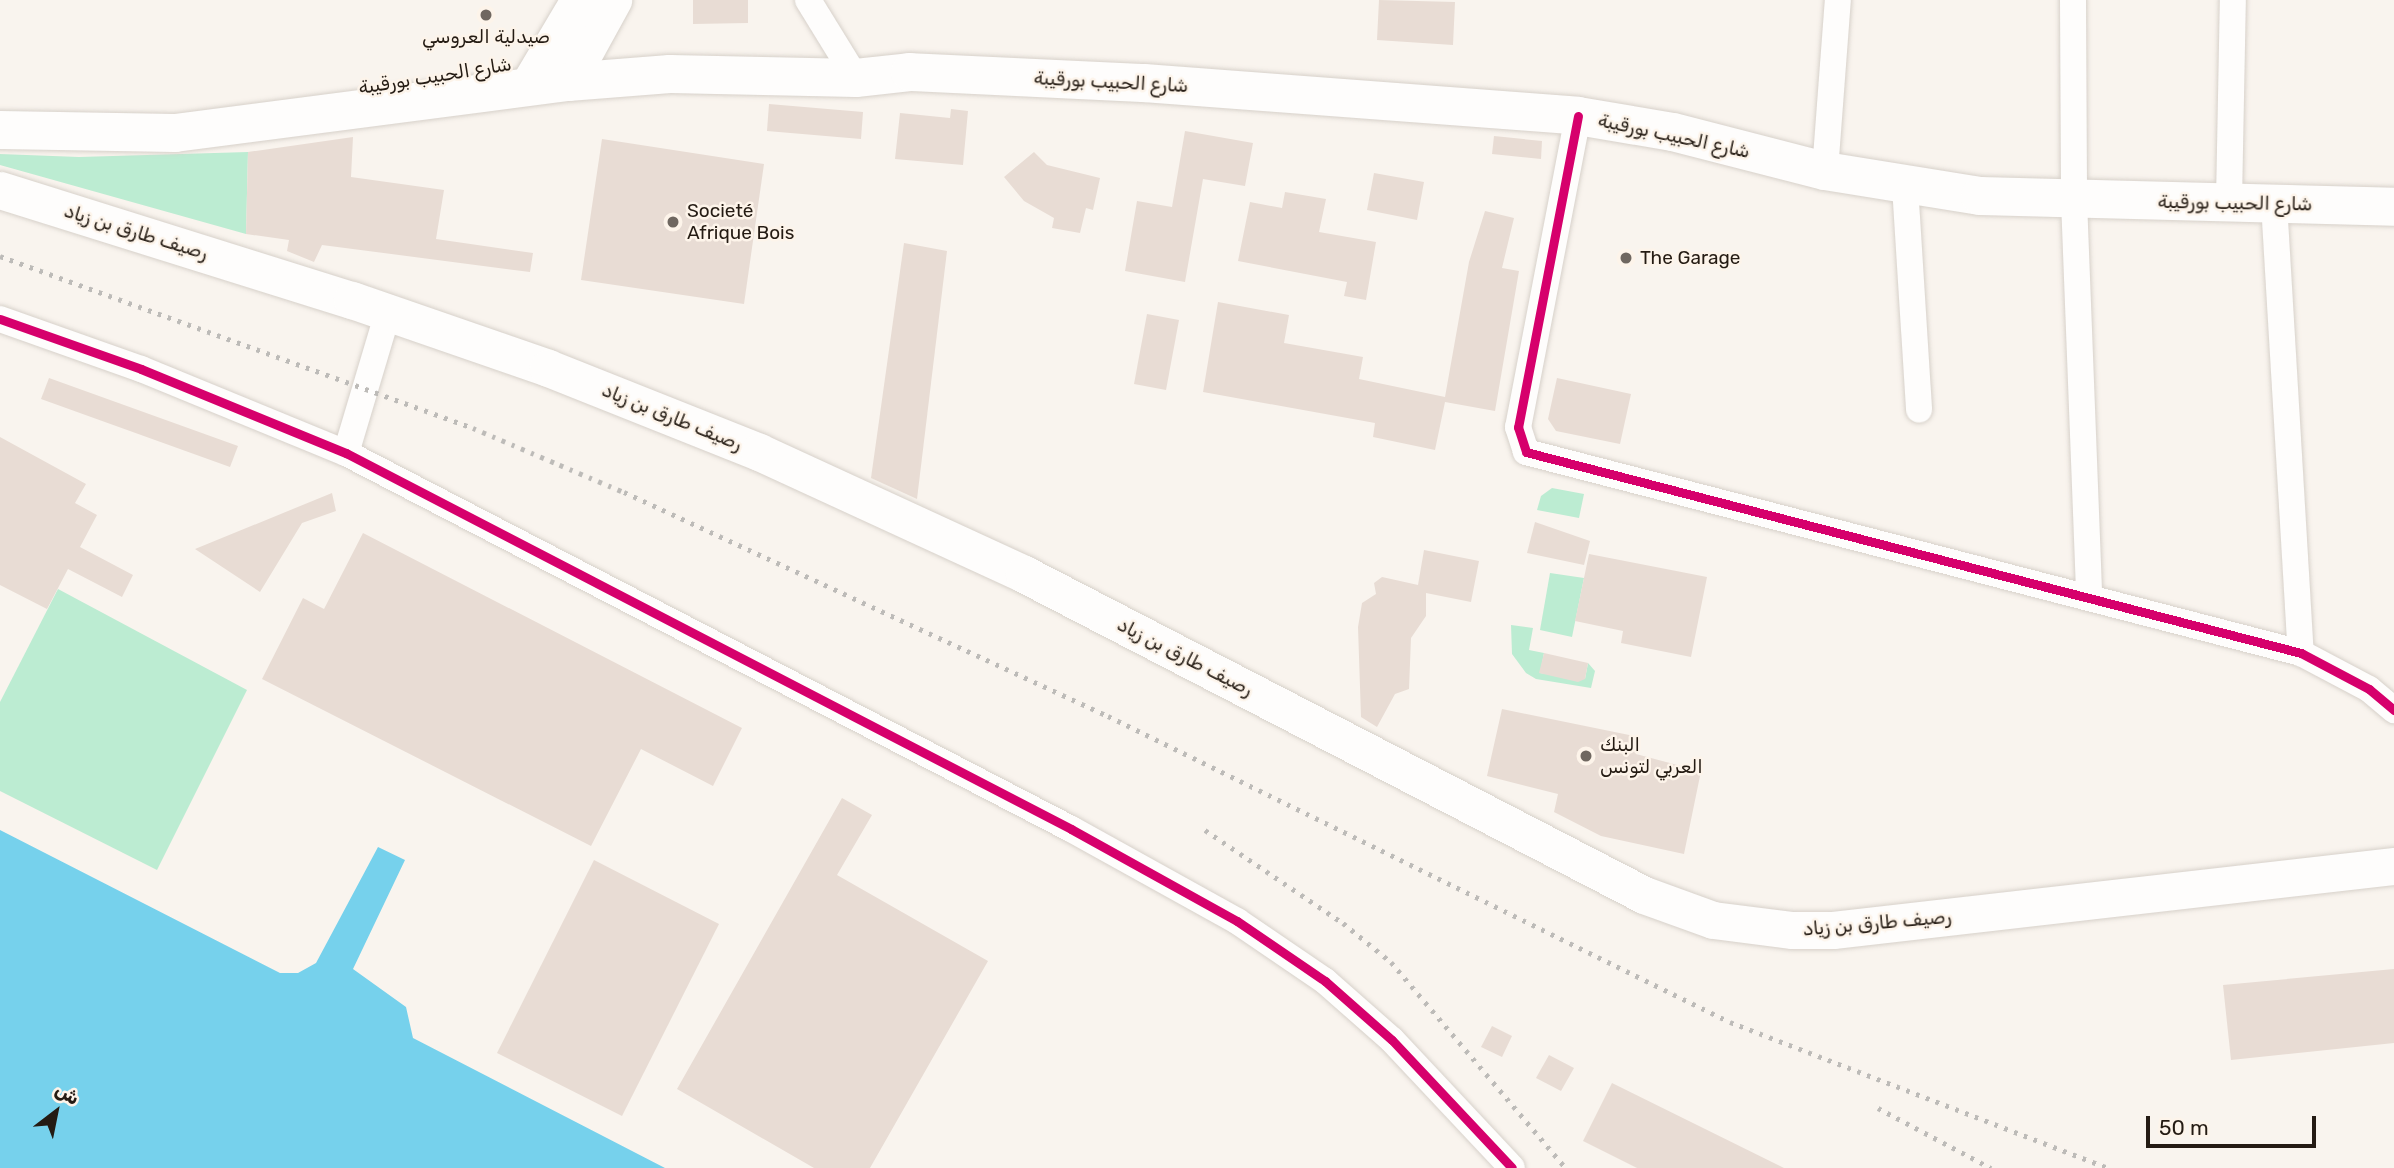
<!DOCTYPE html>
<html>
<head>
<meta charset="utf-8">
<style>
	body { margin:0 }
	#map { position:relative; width:2394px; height:1168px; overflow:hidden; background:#f9f4ee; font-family:Rubik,Vazirmatn,sans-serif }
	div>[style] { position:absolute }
	.green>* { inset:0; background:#bcecd2 }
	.water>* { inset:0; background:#76d1ec }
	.building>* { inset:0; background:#e8dcd4 }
	.roads { filter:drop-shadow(0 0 2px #d7d1ca) drop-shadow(0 0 2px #d7d1ca) }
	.minor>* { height:26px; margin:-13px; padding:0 13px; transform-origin:13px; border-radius:13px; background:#fefdfc }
	.secondary>* { height:37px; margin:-18.5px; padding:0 18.5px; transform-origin:18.5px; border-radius:18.5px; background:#fefdfc }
	.primary>* { height:38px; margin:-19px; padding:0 19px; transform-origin:19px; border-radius:19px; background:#fefdfc }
	.rail>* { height:5px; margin-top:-2.5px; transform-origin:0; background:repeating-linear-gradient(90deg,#bdbbb8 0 3.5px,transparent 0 10.5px) }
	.cycleway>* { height:9px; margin:-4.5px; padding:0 4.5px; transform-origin:4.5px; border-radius:4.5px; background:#d6006c }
	.dots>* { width:19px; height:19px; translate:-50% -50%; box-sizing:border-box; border:4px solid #fdf4ea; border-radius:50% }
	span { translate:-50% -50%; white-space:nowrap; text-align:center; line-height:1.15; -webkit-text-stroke:5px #fdf4ea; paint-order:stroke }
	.poi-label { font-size:19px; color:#241b13 }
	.left { translate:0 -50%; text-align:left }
	.street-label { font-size:19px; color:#241b13 }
	.north { position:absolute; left:21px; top:1077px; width:70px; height:70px; -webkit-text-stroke:5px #fdf4ea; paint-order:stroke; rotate:32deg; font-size:19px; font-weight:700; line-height:28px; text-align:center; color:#241b13 }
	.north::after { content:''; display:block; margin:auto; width:24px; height:32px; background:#241b13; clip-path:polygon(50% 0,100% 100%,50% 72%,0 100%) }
	.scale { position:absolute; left:2146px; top:1116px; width:170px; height:32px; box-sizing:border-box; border:4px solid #241b13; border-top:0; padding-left:9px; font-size:21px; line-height:24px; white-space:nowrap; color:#241b13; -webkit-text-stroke:5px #fdf4ea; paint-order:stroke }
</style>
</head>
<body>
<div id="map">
	<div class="green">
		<div style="clip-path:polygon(248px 152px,246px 234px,0 165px,0 154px,79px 157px)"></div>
		<div style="clip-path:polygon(1552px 488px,1584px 494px,1579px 518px,1537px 510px,1541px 496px)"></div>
		<div style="clip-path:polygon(1550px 573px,1584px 578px,1572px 637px,1540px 630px)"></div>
		<div style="clip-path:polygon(58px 589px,247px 690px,157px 870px,0 791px,0 702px)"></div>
		<div style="clip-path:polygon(1511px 625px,1533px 628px,1529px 650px,1544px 653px,1540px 673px,1585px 679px,1588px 663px,1595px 671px,1591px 688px,1536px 679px,1526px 673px,1512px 654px)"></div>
	</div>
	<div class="water">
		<div style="clip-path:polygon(0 830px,280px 973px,298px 973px,316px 963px,378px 847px,405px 860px,353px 969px,406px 1007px,413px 1038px,665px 1168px,0 1168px)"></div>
	</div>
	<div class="building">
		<div style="clip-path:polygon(693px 0,748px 0,748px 23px,693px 24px)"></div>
		<div style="clip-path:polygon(1379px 0,1455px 2px,1453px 45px,1377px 40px)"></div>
		<div style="clip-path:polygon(769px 104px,863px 112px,861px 139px,767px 131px)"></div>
		<div style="clip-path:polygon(951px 109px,968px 111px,963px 165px,895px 159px,900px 113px,950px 118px)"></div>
		<div style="clip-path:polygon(1185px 131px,1253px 143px,1245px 186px,1203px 179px,1185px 282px,1125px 271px,1137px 201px,1172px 207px)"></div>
		<div style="clip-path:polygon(1494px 136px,1542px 141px,1541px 159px,1492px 154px)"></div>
		<div style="clip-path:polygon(353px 137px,351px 177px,444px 190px,436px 239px,533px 253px,530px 272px,322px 245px,314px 262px,287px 251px,289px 240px,246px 234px,248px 152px)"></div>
		<div style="clip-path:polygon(602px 139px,764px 164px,744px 304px,581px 280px)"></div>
		<div style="clip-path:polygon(1034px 152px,1047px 165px,1100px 178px,1093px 210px,1086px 208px,1080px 233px,1052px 228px,1054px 218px,1024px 201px,1004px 177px)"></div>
		<div style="clip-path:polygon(1374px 173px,1424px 182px,1417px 220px,1367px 210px)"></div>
		<div style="clip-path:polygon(1285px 192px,1326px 199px,1319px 232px,1376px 242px,1366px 300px,1344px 296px,1347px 282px,1238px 261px,1250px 202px,1282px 208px)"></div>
		<div style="clip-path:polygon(1485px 211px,1514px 218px,1502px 268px,1519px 271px,1495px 411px,1445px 402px,1435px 450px,1373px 437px,1375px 423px,1203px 392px,1218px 302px,1289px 315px,1284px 343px,1363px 357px,1359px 379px,1445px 397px,1469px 262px)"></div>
		<div style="clip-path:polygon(904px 243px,947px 251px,917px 499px,871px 478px)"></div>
		<div style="clip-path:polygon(1147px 314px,1179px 320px,1166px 390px,1134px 384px)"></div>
		<div style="clip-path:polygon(49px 378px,238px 446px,230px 467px,41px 399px)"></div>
		<div style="clip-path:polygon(1557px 378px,1631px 394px,1620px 444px,1556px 431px,1548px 419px)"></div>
		<div style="clip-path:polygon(0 437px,86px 484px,75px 503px,97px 515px,80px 547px,133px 575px,122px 597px,68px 569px,47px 609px,0 585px)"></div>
		<div style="clip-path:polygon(332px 493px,336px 511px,302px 523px,260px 592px,195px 549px)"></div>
		<div style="clip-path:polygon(1535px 522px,1590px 541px,1584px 565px,1527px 553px)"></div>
		<div style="clip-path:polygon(363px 533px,742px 728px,713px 786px,641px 749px,591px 846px,262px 679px,303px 598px,324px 609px)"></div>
		<div style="clip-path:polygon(1424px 550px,1479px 561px,1471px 602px,1426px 593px,1426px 616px,1411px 638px,1409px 689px,1395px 694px,1377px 727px,1361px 717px,1358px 627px,1362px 603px,1376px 594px,1374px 583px,1382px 577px,1418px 585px)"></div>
		<div style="clip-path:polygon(1589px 554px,1707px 577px,1691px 657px,1621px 643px,1623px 631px,1575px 621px)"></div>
		<div style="clip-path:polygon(1544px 653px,1588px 663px,1585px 679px,1578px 682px,1539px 673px)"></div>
		<div style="clip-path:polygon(1502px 709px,1639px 737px,1636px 754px,1696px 770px,1700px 776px,1684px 854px,1601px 836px,1554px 812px,1558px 794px,1487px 776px)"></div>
		<div style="clip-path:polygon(842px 798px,872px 815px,837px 875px,988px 961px,870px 1168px,814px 1168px,677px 1089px)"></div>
		<div style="clip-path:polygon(594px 860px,719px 924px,622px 1116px,497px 1053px)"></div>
		<div style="clip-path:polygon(2394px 969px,2394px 1043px,2231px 1060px,2223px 985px)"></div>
		<div style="clip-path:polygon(1492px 1026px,1512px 1036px,1502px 1057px,1481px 1047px)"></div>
		<div style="clip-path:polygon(1549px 1055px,1574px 1068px,1561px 1091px,1536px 1078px)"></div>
		<div style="clip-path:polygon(1612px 1083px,1784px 1168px,1637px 1168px,1583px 1141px)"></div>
	</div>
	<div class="roads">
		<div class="minor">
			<div style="left:808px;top:0;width:92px;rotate:58.4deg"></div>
			<div style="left:2073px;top:0;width:200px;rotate:89.7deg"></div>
			<div style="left:2074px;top:200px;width:397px;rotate:87.8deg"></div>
			<div style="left:1578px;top:116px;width:317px;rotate:100.9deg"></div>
			<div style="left:1518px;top:427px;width:26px;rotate:72deg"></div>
			<div style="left:1526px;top:452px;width:801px;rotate:14.54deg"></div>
			<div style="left:2301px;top:653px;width:77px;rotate:27.9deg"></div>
			<div style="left:2369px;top:689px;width:33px;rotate:40deg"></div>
			<div style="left:1825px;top:171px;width:171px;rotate:-85.7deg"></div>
			<div style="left:1905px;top:186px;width:224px;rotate:86.4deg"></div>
			<div style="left:2229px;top:201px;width:201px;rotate:-88.9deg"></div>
			<div style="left:2274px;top:203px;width:451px;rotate:86.6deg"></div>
			<div style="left:0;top:319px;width:150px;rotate:19.5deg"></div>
			<div style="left:141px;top:369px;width:222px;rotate:22.3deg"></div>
			<div style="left:346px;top:453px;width:817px;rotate:27.41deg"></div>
			<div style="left:1071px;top:829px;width:190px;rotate:29deg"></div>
			<div style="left:1237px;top:921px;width:107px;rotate:34.3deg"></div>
			<div style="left:1325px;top:981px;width:89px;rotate:41.4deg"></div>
			<div style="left:1392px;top:1040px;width:175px;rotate:46.8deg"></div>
			<div style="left:346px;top:453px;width:147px;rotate:-73.4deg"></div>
		</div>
		<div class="secondary">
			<div style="left:568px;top:82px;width:94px;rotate:-61.2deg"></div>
			<div style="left:528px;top:86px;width:100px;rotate:-59.3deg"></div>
			<div style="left:0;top:190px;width:369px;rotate:17.4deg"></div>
			<div style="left:352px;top:300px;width:207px;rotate:19.1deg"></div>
			<div style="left:548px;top:368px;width:227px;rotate:21.7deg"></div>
			<div style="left:759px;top:452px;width:292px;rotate:24.7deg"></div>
			<div style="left:1024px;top:574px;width:698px;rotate:27.37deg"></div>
			<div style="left:1644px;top:895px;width:73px;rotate:19.9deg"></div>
			<div style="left:1713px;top:920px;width:80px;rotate:7.2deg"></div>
			<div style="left:1792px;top:930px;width:41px"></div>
			<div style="left:1833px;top:930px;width:565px;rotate:-6.51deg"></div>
		</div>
		<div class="primary">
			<div style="left:0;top:130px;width:175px;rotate:1deg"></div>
			<div style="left:175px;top:133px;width:396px;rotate:-7.4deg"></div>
			<div style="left:568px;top:82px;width:102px;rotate:-4.5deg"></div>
			<div style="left:670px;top:74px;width:186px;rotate:1.2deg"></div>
			<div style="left:856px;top:78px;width:54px;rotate:-6.3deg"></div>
			<div style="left:910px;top:72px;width:234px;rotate:2.7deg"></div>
			<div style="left:1144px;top:83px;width:435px;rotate:4.3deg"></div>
			<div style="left:1578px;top:116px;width:96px;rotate:9.6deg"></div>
			<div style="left:1673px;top:132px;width:157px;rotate:14.4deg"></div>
			<div style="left:1825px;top:171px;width:157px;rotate:9.2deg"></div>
			<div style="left:1980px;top:196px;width:414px;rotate:1.5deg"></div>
		</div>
	</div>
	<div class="rail">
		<div style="left:0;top:256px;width:503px;rotate:19.98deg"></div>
		<div style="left:473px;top:428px;width:164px;rotate:23deg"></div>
		<div style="left:624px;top:492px;width:533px;rotate:24.84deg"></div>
		<div style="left:1108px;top:716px;width:693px;rotate:26.2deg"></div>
		<div style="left:1730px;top:1022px;width:405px;rotate:21.1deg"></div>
		<div style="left:1205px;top:830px;width:166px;rotate:34deg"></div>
		<div style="left:1343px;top:923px;width:62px;rotate:39.1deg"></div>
		<div style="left:1391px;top:962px;width:270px;rotate:49.7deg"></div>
		<div style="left:1878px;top:1108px;width:128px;rotate:28deg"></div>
	</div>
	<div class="cycleway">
		<div style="left:1578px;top:116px;width:317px;rotate:100.9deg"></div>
		<div style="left:1518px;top:427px;width:26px;rotate:72deg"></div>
		<div style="left:1526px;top:452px;width:801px;rotate:14.54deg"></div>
		<div style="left:2301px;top:653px;width:77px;rotate:27.9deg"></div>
		<div style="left:2369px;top:689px;width:33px;rotate:40deg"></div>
		<div style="left:0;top:319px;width:150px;rotate:19.5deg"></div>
		<div style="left:141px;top:369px;width:222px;rotate:22.3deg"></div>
		<div style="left:346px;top:453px;width:817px;rotate:27.41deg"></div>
		<div style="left:1071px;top:829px;width:190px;rotate:29deg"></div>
		<div style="left:1237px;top:921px;width:107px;rotate:34.3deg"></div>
		<div style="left:1325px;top:981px;width:89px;rotate:41.4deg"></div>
		<div style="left:1392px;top:1040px;width:175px;rotate:46.8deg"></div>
	</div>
	<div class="dots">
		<div style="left:486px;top:15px;background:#6f6760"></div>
		<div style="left:673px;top:222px;background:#6f6760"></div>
		<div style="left:1626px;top:258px;background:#6f6760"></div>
		<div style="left:1586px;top:756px;background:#6f6760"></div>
	</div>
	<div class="poi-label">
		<span style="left:486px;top:37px">صيدلية العروسي</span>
		<span class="left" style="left:687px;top:222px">Societé<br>Afrique Bois</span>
		<span class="left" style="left:1640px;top:258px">The Garage</span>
		<span class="left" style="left:1600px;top:756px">البنك<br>العربي لتونس</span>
	</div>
	<div class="street-label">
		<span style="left:435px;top:76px;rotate:-9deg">شارع الحبيب بورقيبة</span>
		<span style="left:1111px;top:82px;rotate:3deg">شارع الحبيب بورقيبة</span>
		<span style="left:1674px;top:136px;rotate:12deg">شارع الحبيب بورقيبة</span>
		<span style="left:2235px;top:203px;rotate:1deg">شارع الحبيب بورقيبة</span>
		<span style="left:136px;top:232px;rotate:17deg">رصيف طارق بن زياد</span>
		<span style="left:672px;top:417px;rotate:22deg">رصيف طارق بن زياد</span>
		<span style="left:1185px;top:657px;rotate:27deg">رصيف طارق بن زياد</span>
		<span style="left:1877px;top:923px;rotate:-5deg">رصيف طارق بن زياد</span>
	</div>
	<div class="north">ش</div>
	<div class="scale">50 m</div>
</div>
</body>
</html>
